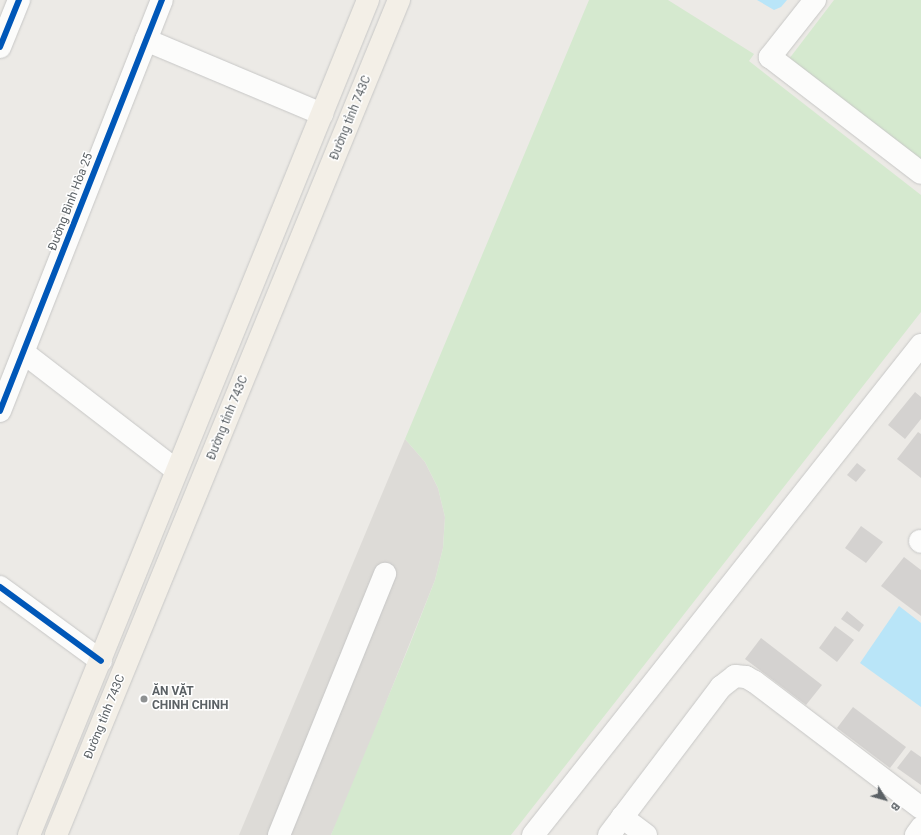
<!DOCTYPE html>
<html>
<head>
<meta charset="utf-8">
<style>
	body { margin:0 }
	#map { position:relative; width:921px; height:835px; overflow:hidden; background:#eceae6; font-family:Roboto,sans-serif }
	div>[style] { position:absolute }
	.industrial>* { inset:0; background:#dddbd7 }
	.green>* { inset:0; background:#d5e9cf }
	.water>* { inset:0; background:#b9e5f8 }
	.building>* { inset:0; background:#d4d2d0 }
	.roads { filter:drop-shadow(0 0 1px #c7c7c6) drop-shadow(0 0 1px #c7c7c6) }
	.minor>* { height:22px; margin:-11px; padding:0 11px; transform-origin:11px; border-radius:11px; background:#fcfcfb }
	.major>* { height:22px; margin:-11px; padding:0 11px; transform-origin:11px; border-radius:11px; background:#f3efe7 }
	.cycleway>* { height:6px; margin:-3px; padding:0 3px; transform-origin:3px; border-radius:3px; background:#0057b8 }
	.dots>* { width:11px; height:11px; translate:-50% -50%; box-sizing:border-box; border:2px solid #fff; border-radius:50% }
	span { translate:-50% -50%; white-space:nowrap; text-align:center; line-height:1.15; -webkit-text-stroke:3px #fff; paint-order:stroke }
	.street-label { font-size:12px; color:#5b6165 }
	.poi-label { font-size:12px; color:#5b6165; font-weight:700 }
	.left { translate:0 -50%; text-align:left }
	.north { position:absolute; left:865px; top:779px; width:40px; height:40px; -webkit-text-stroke:3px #fff; paint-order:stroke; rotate:127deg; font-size:11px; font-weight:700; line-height:16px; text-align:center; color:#5b6165 }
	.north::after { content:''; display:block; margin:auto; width:14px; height:18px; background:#5b6165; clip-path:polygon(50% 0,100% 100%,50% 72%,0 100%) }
</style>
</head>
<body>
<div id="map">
	<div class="industrial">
		<div style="clip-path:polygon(405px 439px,425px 462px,438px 488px,445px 517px,443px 548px,435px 580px,345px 805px,331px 835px,239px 835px)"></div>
	</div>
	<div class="green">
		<div style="clip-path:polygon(589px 0,668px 0,754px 54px,749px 61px,921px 195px,921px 312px,511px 835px,331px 835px,410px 644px,435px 580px,443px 548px,445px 517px,438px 488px,425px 462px,405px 439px)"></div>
		<div style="clip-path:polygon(834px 0,921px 0,921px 160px,789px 59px)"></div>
	</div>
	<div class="water">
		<div style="clip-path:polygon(757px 0,787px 0,781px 7px,774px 10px)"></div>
		<div style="clip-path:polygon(899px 606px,921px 623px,921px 707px,860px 663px)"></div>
	</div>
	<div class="building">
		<div style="clip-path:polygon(915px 392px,921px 397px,921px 419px,905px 439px,888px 425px)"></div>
		<div style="clip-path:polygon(918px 432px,921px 434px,921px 478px,897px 459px)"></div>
		<div style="clip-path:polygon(857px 463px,866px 470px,856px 482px,847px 475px)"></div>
		<div style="clip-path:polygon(861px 526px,883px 542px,866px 563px,845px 548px)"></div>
		<div style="clip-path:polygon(904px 557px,921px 570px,921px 616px,881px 586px)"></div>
		<div style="clip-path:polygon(847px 611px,864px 625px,859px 632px,841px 619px)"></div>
		<div style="clip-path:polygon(835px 626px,854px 640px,837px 662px,819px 648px)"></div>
		<div style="clip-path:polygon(761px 638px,822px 685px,806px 705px,745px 659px)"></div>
		<div style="clip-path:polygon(853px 707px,906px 747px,890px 768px,837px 728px)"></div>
		<div style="clip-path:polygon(911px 750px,921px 757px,921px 785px,897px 768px)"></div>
	</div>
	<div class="roads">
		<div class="minor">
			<div style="left:815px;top:0;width:73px;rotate:128.3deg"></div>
			<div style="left:770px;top:57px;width:190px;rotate:37.5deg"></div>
			<div style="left:146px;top:40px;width:191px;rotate:22.8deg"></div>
			<div style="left:0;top:47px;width:51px;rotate:-68deg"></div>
			<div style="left:24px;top:353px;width:192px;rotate:37.6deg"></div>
			<div style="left:0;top:411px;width:442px;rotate:-68.5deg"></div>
			<div style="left:920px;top:541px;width:1px;rotate:45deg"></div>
			<div style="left:0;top:587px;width:125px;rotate:36.2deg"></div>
			<div style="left:622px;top:817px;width:30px;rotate:37deg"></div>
			<div style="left:279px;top:835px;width:282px;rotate:-67.9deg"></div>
			<div style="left:533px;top:835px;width:625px;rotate:-51.63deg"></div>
			<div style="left:609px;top:835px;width:186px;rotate:-52.9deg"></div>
			<div style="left:721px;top:687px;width:18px;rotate:-38deg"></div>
			<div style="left:735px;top:676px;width:11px;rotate:5deg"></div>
			<div style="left:746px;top:677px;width:10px;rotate:29deg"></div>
			<div style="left:755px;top:682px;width:208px;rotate:37.2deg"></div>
			<div style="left:916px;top:835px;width:9px;rotate:-54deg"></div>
		</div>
		<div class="major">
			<div style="left:29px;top:835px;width:901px;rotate:-67.9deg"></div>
			<div style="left:56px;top:835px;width:903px;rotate:-67.67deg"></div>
		</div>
	</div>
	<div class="cycleway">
		<div style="left:0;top:47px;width:51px;rotate:-68deg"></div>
		<div style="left:0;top:411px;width:442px;rotate:-68.5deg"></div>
		<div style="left:0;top:587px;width:125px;rotate:36.2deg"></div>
	</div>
	<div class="dots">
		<div style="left:144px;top:699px;background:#8e9192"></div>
	</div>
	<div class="street-label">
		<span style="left:351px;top:118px;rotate:-68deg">Đường tỉnh 743C</span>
		<span style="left:71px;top:202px;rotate:-69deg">Đường Bình Hòa 25</span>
		<span style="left:228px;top:418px;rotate:-68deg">Đường tỉnh 743C</span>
		<span style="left:105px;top:717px;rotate:-68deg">Đường tỉnh 743C</span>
	</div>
	<div class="poi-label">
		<span class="left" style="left:152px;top:699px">ĂN VẶT<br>CHINH CHINH</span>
	</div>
	<div class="north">B</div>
</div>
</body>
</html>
